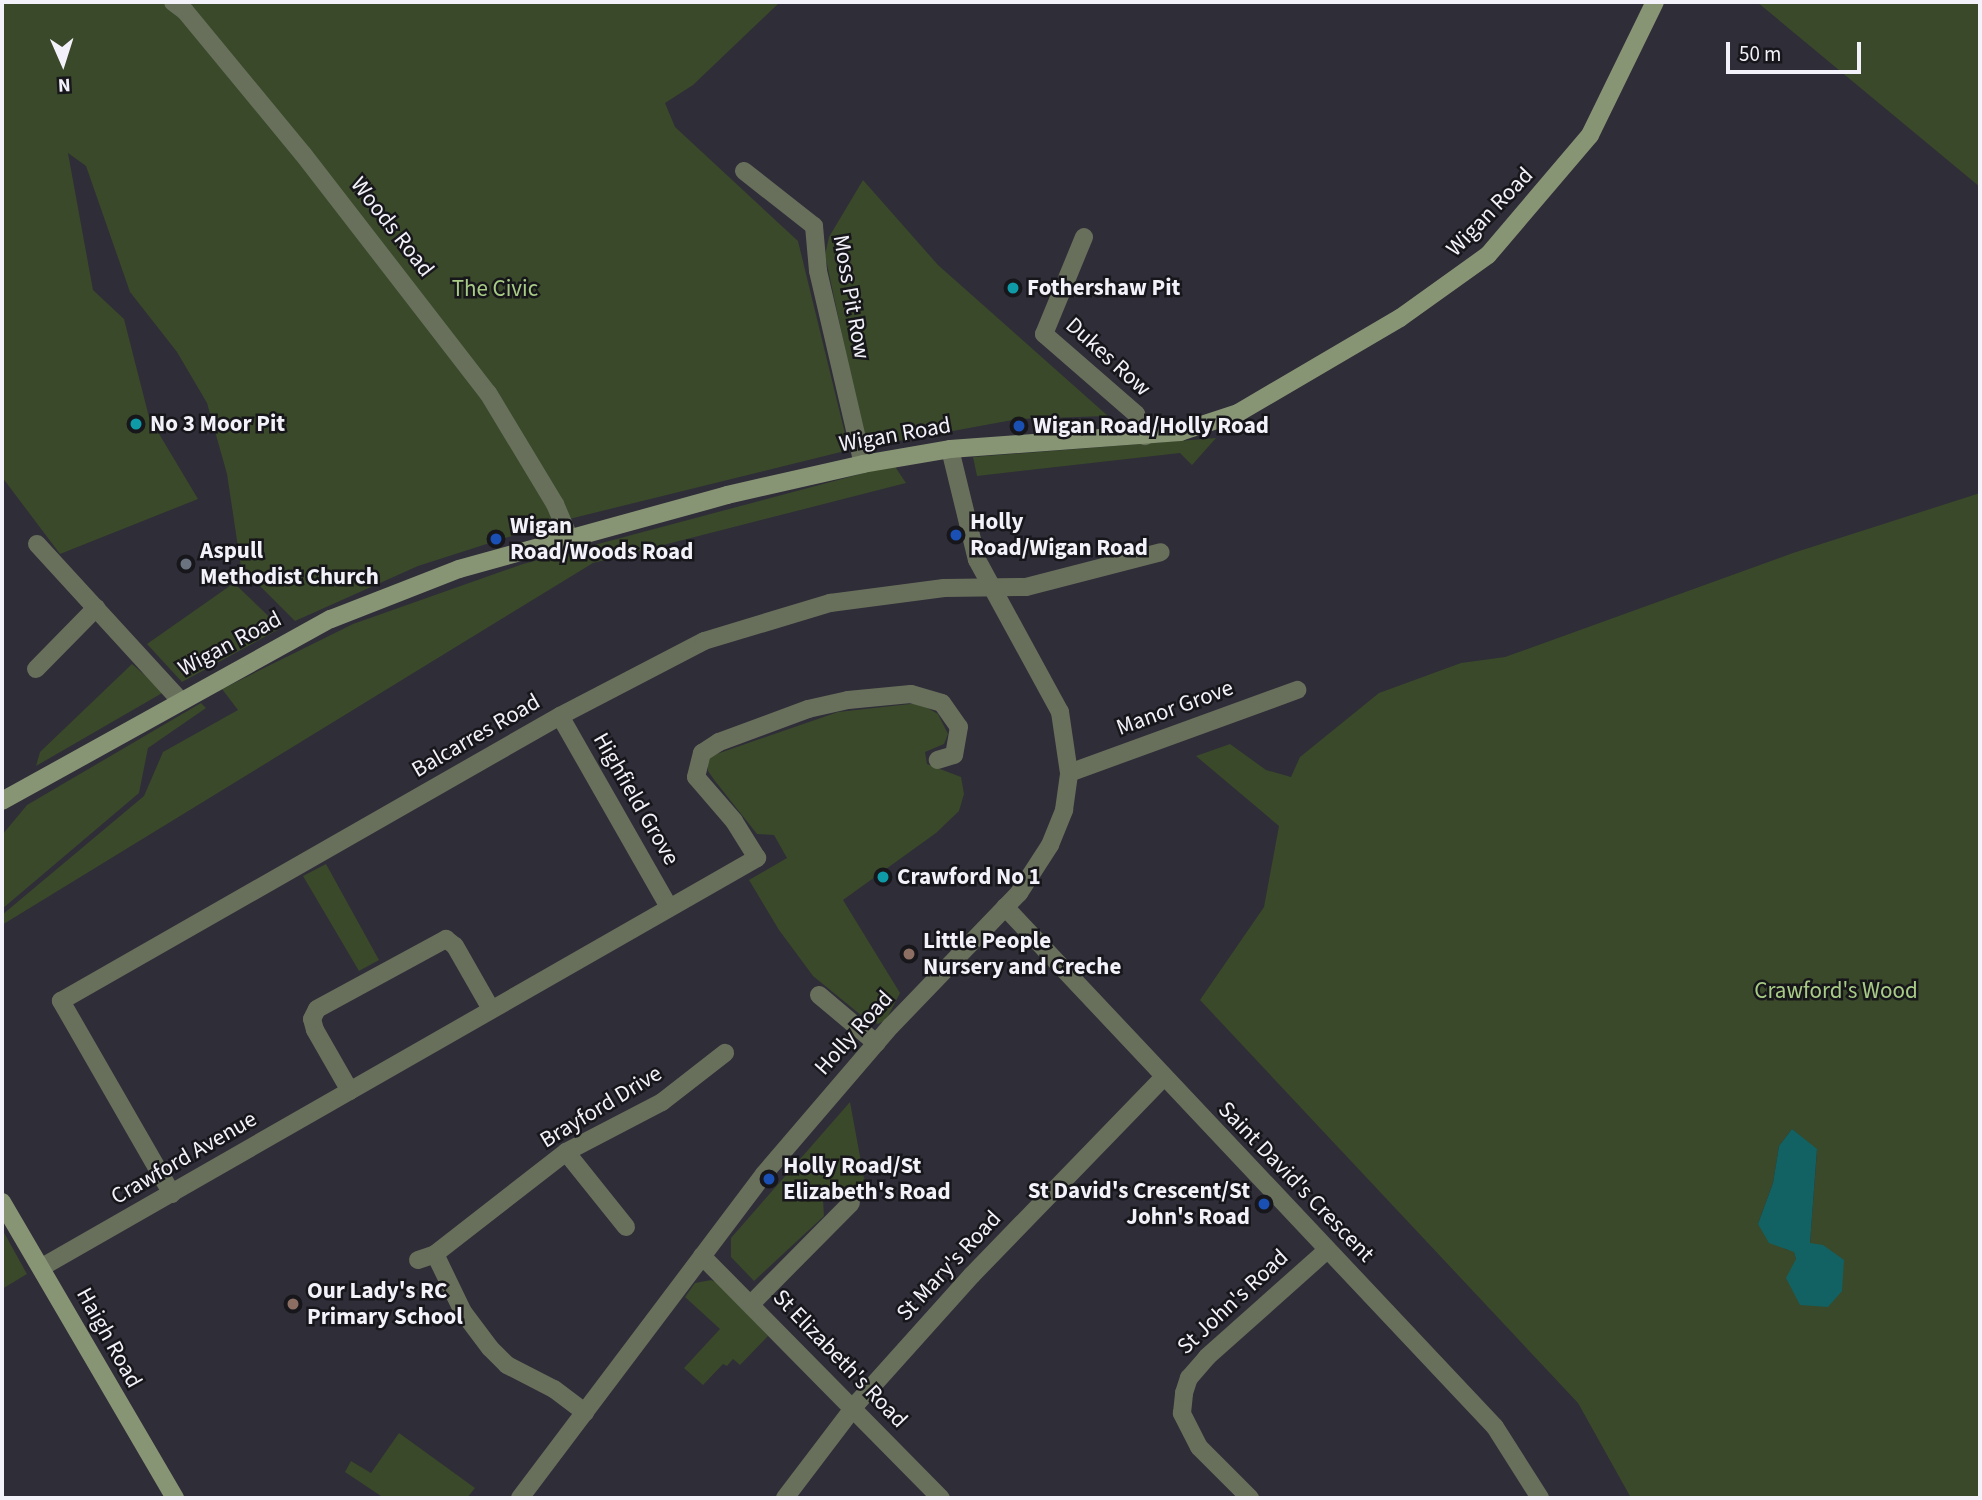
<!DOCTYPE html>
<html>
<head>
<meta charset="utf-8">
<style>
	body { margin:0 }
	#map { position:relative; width:1982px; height:1500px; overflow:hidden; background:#2f2d38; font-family:"Source Sans 3",sans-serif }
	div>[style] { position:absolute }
	.green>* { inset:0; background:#394929 }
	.water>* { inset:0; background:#136263 }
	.street>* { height:18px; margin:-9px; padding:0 9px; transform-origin:9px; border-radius:9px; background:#68705c }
	.secondary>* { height:18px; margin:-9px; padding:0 9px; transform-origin:9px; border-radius:9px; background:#889575 }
	.dots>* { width:19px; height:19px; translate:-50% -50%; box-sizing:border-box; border:4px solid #17161b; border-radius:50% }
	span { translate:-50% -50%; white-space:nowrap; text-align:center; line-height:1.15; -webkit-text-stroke:5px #17161b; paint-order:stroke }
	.street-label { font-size:23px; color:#f3f1f9 }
	.poi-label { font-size:23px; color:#f3f1f9; font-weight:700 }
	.left { translate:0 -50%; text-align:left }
	.right { translate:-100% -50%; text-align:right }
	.park-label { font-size:23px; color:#a8cc86 }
	.frame { position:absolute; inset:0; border:4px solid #f3f1f9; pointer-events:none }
	.north { position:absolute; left:28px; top:28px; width:70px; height:70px; -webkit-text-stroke:5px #17161b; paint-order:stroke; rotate:177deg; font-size:19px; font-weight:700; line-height:28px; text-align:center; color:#f3f1f9 }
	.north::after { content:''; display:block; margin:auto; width:24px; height:32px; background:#f3f1f9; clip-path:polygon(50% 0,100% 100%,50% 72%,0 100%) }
	.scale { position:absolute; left:1726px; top:42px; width:135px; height:32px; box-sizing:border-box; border:4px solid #f3f1f9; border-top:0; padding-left:9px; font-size:21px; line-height:24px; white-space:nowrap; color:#f3f1f9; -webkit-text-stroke:5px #17161b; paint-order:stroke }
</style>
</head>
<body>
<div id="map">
	<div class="green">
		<div style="clip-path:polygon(2px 2px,780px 2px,693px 85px,665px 103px,675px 127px,798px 241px,849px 450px,549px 524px,418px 566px,295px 621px,241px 567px,227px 474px,207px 403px,177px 352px,130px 292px,86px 166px,68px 153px,93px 290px,124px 319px,149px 417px,198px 499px,60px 554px,2px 477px)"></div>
		<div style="clip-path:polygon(1757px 2px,1980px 2px,1980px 187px)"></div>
		<div style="clip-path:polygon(863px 180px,938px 265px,1108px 416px,1018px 419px,866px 447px,825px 255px,829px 237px)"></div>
		<div style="clip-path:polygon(1216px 438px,1192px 465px,1180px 453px,977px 476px,973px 457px)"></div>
		<div style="clip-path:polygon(894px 465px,906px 483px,593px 563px,2px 925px,2px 915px,144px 796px,163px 752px,238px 710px,222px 689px,353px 624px,523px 564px)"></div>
		<div style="clip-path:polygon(evenodd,1980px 493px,1980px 1498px,1631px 1498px,1578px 1403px,1200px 1000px,1264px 907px,1279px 826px,1196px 756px,1230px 744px,1266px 770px,1291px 777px,1300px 757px,1379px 693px,1461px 663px,1505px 657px,1793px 553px,1980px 493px,1792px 1129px,1817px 1150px,1810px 1243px,1796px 1259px,1794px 1251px,1785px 1249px,1758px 1224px,1773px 1183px,1779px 1146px,1792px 1129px)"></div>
		<div style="clip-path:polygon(234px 583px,281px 628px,182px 682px,147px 644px)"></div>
		<div style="clip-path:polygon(132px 664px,164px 692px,36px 766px,40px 752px)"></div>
		<div style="clip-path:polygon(201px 703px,206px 708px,148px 748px,139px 793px,2px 909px,2px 835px,27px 805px)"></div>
		<div style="clip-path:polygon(919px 703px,938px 714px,948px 734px,944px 744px,925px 752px,927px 764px,961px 777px,964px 794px,959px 811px,936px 833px,843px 900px,900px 993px,886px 1020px,878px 1024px,867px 1020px,813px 976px,779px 930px,749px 880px,787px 858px,774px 835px,757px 834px,715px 781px,708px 771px,708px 757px,838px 712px)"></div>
		<div style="clip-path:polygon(326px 864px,379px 960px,359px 971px,303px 876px)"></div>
		<div style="clip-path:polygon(850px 1102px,864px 1178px,872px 1191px,859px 1202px,835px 1188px,828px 1191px,823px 1199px,824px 1216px,754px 1281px,731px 1257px,731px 1238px)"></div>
		<div style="clip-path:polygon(2px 1229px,27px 1274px,2px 1289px)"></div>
		<div style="clip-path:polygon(711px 1280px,720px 1284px,768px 1336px,740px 1365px,733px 1359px,727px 1366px,723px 1364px,703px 1385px,684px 1368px,720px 1329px,685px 1297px,695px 1283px)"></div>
		<div style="clip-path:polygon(399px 1433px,475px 1488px,467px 1498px,384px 1498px,345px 1472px,351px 1461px,371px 1473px)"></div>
	</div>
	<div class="water">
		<div style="clip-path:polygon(1792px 1129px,1817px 1149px,1810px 1243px,1823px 1245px,1844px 1260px,1842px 1291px,1828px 1307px,1800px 1305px,1786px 1278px,1796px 1259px,1794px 1252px,1769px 1243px,1758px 1224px,1773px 1183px,1779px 1146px)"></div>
	</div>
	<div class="street">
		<div style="left:173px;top:2px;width:15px;rotate:37deg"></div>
		<div style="left:185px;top:11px;width:185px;rotate:50.5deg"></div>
		<div style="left:303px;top:154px;width:302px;rotate:52.3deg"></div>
		<div style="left:488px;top:393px;width:130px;rotate:58.9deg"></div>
		<div style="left:555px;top:504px;width:36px;rotate:67deg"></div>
		<div style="left:744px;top:171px;width:89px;rotate:38.2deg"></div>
		<div style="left:814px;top:226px;width:45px;rotate:84.9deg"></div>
		<div style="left:818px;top:271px;width:198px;rotate:76.9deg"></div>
		<div style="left:1084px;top:237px;width:105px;rotate:112.4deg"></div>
		<div style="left:1044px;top:334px;width:122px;rotate:41deg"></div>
		<div style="left:1136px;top:414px;width:24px;rotate:68deg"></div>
		<div style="left:37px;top:544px;width:210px;rotate:47.5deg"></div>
		<div style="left:36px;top:669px;width:86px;rotate:-45.5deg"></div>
		<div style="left:560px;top:716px;width:220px;rotate:60.3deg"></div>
		<div style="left:1069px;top:773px;width:243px;rotate:-20deg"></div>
		<div style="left:1005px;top:907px;width:714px;rotate:46.7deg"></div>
		<div style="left:1495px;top:1427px;width:84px;rotate:57.6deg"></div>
		<div style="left:819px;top:995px;width:75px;rotate:40.1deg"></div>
		<div style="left:350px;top:1091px;width:70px;rotate:-119.8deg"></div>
		<div style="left:315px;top:1030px;width:11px;rotate:-105deg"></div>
		<div style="left:312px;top:1019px;width:11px;rotate:-63deg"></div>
		<div style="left:317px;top:1009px;width:147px;rotate:-28.5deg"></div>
		<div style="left:446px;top:939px;width:11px;rotate:38deg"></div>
		<div style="left:455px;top:946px;width:73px;rotate:60.3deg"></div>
		<div style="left:566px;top:1152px;width:96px;rotate:51.3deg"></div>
		<div style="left:172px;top:1194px;width:223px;rotate:-119.9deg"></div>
		<div style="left:61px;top:1001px;width:575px;rotate:-29.73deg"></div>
		<div style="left:560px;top:716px;width:162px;rotate:-27.5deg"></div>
		<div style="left:704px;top:641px;width:132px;rotate:-16.8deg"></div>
		<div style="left:830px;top:603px;width:115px;rotate:-7.5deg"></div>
		<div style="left:944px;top:588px;width:82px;rotate:-0.7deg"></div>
		<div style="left:1026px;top:587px;width:139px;rotate:-14.5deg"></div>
		<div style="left:435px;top:1254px;width:64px;rotate:64.2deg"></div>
		<div style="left:463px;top:1312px;width:45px;rotate:53.1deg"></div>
		<div style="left:490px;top:1348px;width:24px;rotate:45deg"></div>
		<div style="left:507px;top:1365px;width:53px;rotate:27.1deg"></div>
		<div style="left:554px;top:1389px;width:39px;rotate:37deg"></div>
		<div style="left:702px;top:1256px;width:340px;rotate:45.4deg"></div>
		<div style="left:418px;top:1260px;width:18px;rotate:-19deg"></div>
		<div style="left:435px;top:1254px;width:166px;rotate:-37.9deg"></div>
		<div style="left:566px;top:1152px;width:108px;rotate:-27.5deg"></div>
		<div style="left:662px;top:1102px;width:80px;rotate:-37.9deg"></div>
		<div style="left:42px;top:1267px;width:824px;rotate:-29.77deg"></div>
		<div style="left:757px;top:858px;width:44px;rotate:-121.9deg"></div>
		<div style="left:734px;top:821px;width:58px;rotate:-130.8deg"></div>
		<div style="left:696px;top:777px;width:25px;rotate:-76deg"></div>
		<div style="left:702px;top:753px;width:20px;rotate:-33deg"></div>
		<div style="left:719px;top:742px;width:95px;rotate:-20.3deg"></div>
		<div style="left:808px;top:709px;width:41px;rotate:-12.7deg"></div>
		<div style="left:848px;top:700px;width:63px;rotate:-5.4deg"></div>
		<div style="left:911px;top:694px;width:32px;rotate:16deg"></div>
		<div style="left:942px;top:703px;width:29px;rotate:55deg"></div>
		<div style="left:959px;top:727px;width:28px;rotate:100deg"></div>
		<div style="left:954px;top:755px;width:17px;rotate:163deg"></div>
		<div style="left:751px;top:1304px;width:142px;rotate:-45.3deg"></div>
		<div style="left:520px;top:1498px;width:406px;rotate:-53deg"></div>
		<div style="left:764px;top:1174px;width:195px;rotate:-49.4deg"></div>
		<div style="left:891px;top:1026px;width:185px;rotate:-46.1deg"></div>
		<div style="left:1019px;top:893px;width:57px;rotate:-57.1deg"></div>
		<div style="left:1050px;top:845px;width:38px;rotate:-68deg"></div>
		<div style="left:1064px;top:810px;width:37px;rotate:-82deg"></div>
		<div style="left:1069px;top:773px;width:62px;rotate:-98.4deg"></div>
		<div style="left:1060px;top:712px;width:173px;rotate:-118.6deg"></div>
		<div style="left:977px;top:560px;width:114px;rotate:-103.7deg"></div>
		<div style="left:785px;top:1498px;width:121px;rotate:-52.8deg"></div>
		<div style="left:858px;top:1402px;width:171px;rotate:-48.1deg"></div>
		<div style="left:972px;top:1275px;width:274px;rotate:-45.9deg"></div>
		<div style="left:1250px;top:1498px;width:72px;rotate:-135deg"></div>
		<div style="left:1199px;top:1447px;width:38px;rotate:-117deg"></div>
		<div style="left:1182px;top:1413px;width:20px;rotate:-84deg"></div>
		<div style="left:1184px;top:1393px;width:16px;rotate:-72deg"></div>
		<div style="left:1189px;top:1378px;width:28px;rotate:-49deg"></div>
		<div style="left:1207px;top:1357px;width:161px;rotate:-41.7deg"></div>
	</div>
	<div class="secondary">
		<div style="left:2px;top:801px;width:376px;rotate:-29deg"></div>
		<div style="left:331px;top:619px;width:137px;rotate:-21.3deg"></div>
		<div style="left:459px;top:569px;width:278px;rotate:-15.4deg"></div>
		<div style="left:727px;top:495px;width:139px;rotate:-12.8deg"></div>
		<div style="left:863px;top:464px;width:88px;rotate:-9.8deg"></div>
		<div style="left:950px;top:449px;width:231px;rotate:-4.2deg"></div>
		<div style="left:1180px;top:432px;width:61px;rotate:-18.1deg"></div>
		<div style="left:1238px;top:413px;width:188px;rotate:-30.4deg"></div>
		<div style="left:1400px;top:318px;width:108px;rotate:-35.6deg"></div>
		<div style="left:1488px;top:255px;width:157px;rotate:-49.6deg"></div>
		<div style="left:1590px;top:135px;width:148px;rotate:-64deg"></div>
		<div style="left:2px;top:1202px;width:343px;rotate:59.7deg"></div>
	</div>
	<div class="dots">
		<div style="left:1013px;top:288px;background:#0f9aa8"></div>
		<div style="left:136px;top:424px;background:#0f9aa8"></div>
		<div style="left:1019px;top:426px;background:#1a4fb4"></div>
		<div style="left:956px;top:535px;background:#1a4fb4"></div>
		<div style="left:496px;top:539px;background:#1a4fb4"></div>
		<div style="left:186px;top:564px;background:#6b7280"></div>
		<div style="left:883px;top:877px;background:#0f9aa8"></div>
		<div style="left:909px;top:954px;background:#8d6e63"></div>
		<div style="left:769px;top:1179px;background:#1a4fb4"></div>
		<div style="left:1264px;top:1204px;background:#1a4fb4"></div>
		<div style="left:293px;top:1304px;background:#8d6e63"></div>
	</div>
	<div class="street-label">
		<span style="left:1490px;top:212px;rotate:-46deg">Wigan Road</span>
		<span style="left:392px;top:227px;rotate:52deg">Woods Road</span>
		<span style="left:851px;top:297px;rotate:80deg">Moss Pit Row</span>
		<span style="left:1108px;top:357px;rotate:42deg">Dukes Row</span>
		<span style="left:895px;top:435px;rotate:-10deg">Wigan Road</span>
		<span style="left:230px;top:644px;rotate:-28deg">Wigan Road</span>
		<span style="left:1175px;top:708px;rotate:-20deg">Manor Grove</span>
		<span style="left:476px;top:736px;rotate:-30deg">Balcarres Road</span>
		<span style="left:636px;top:799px;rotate:60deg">Highfield Grove</span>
		<span style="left:854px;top:1033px;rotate:-48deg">Holly Road</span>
		<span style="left:601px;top:1107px;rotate:-31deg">Brayford Drive</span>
		<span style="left:184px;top:1158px;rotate:-30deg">Crawford Avenue</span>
		<span style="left:1296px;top:1182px;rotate:46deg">Saint David's Crescent</span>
		<span style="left:949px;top:1266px;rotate:-47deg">St Mary's Road</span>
		<span style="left:1233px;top:1302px;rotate:-43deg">St John's Road</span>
		<span style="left:109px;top:1338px;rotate:61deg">Haigh Road</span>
		<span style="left:840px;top:1359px;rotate:46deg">St Elizabeth's Road</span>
	</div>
	<div class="poi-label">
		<span class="left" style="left:1027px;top:288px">Fothershaw Pit</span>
		<span class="left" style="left:150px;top:424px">No 3 Moor Pit</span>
		<span class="left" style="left:1033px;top:426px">Wigan Road/Holly Road</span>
		<span class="left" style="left:970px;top:535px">Holly<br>Road/Wigan Road</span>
		<span class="left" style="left:510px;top:539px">Wigan<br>Road/Woods Road</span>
		<span class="left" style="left:200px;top:564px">Aspull<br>Methodist Church</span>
		<span class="left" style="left:897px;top:877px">Crawford No 1</span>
		<span class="left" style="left:923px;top:954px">Little People<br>Nursery and Creche</span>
		<span class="left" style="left:783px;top:1179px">Holly Road/St<br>Elizabeth's Road</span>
		<span class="right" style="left:1250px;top:1204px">St David's Crescent/St<br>John's Road</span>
		<span class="left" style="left:307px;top:1304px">Our Lady's RC<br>Primary School</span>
	</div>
	<div class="park-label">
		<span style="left:495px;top:289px">The Civic</span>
		<span style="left:1836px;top:991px">Crawford's Wood</span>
	</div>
	<div class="frame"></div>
	<div class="north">N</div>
	<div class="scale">50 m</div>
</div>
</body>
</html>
